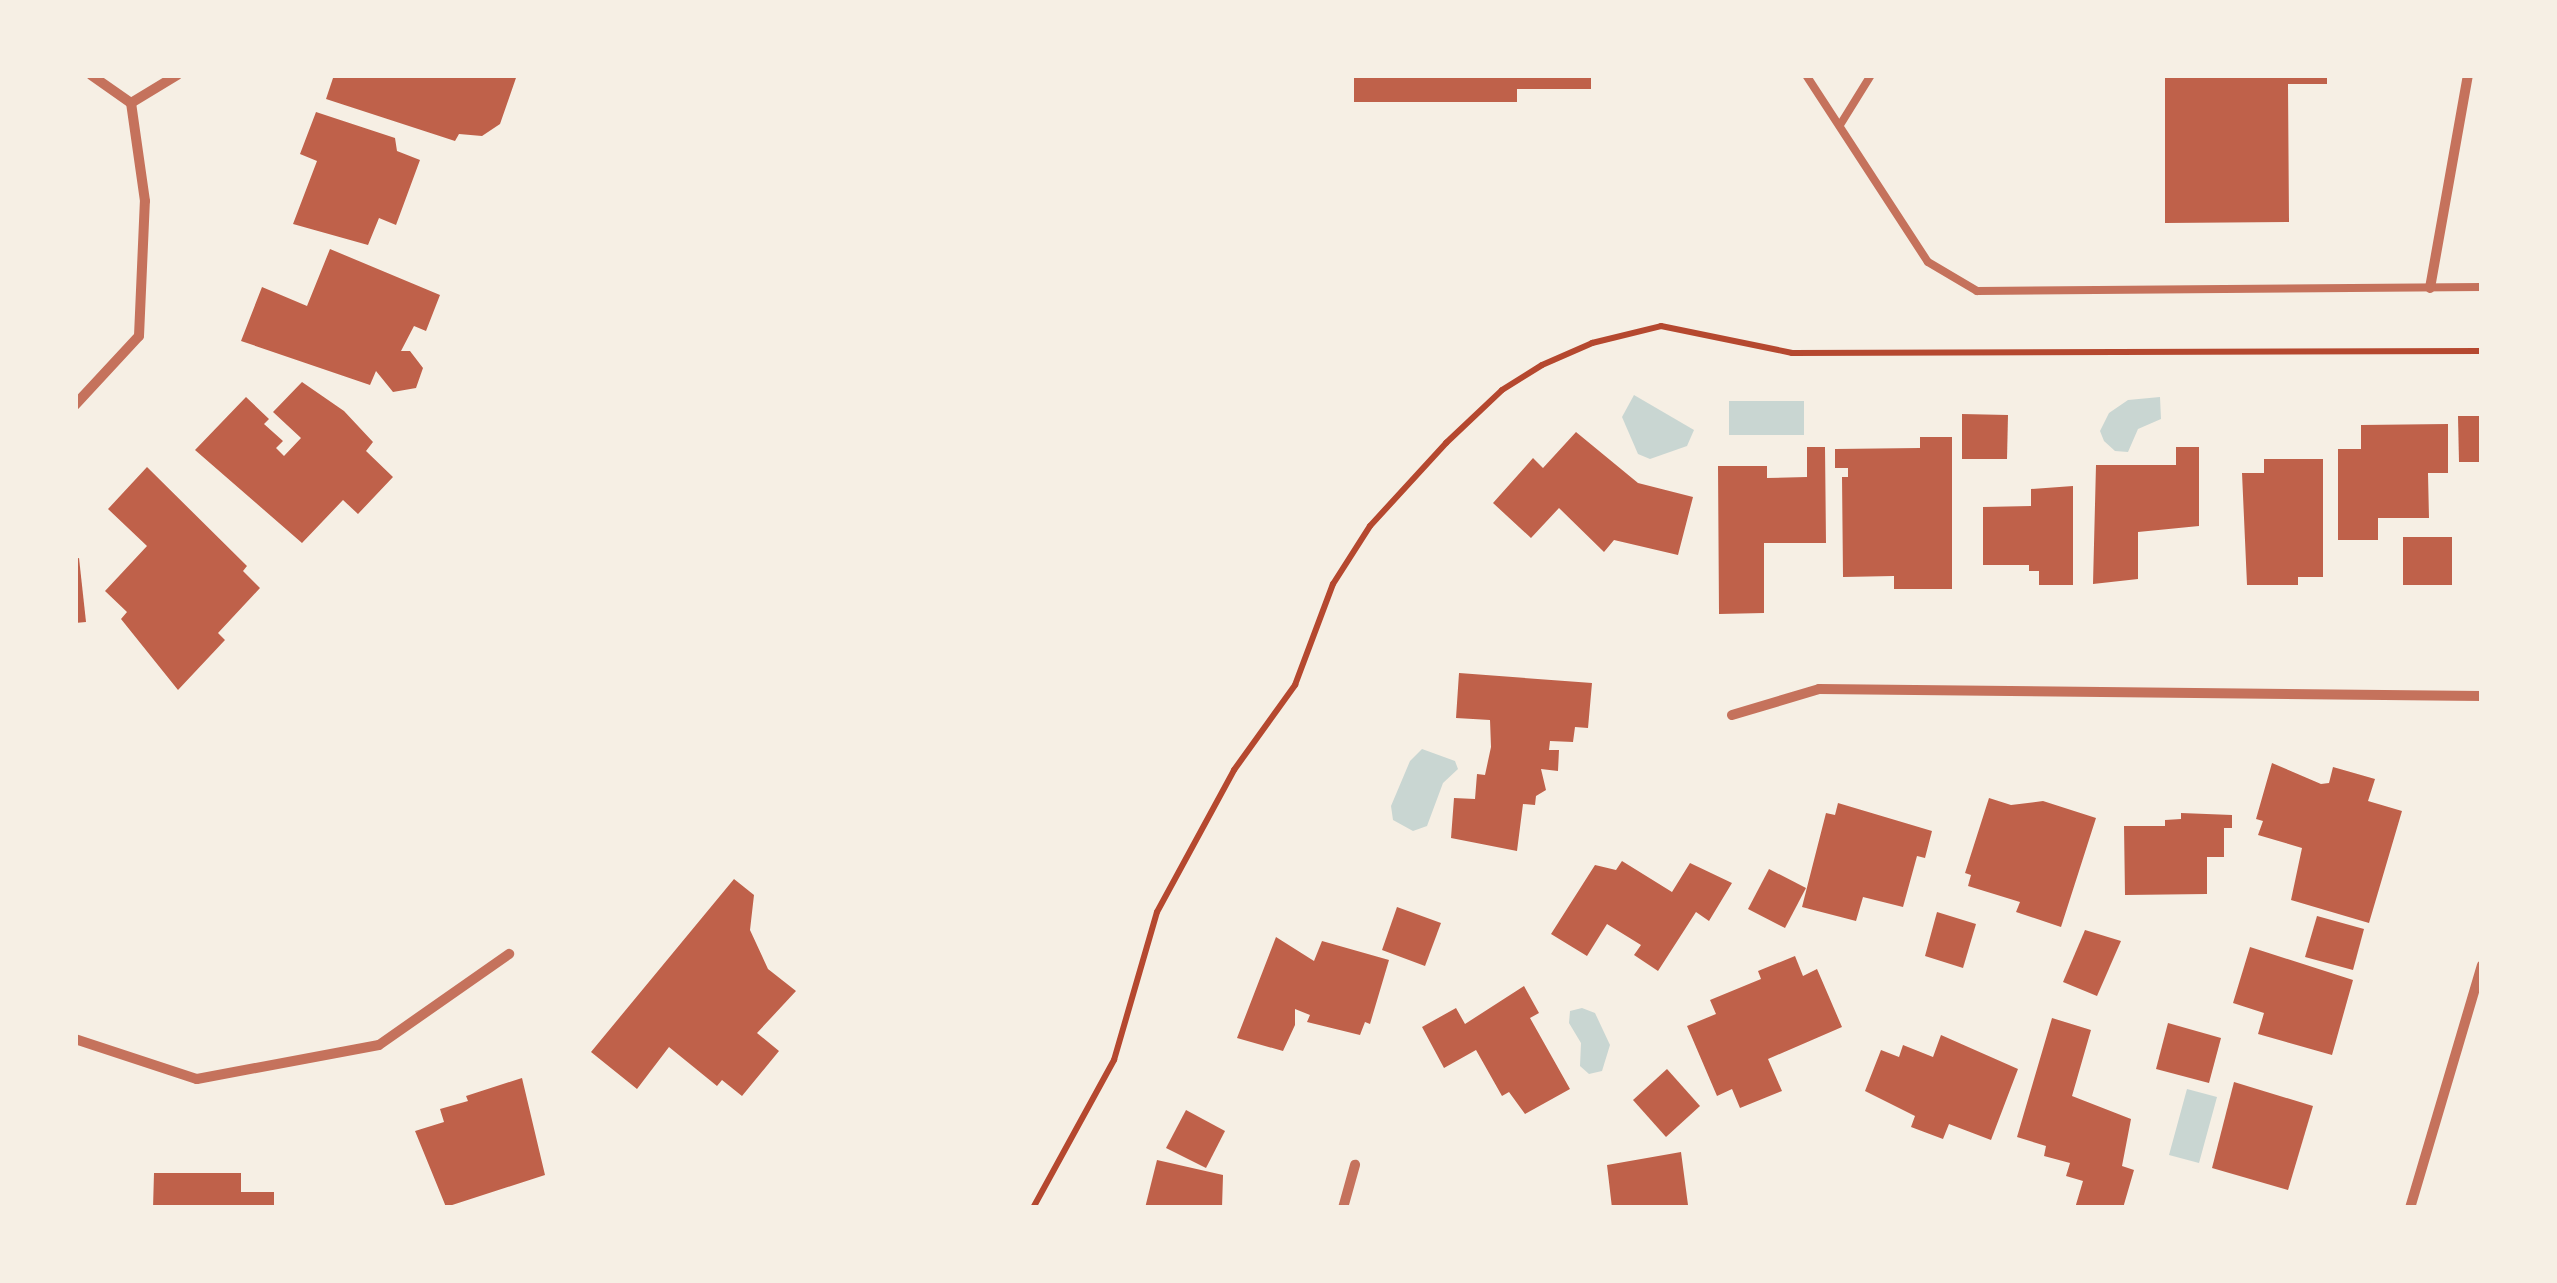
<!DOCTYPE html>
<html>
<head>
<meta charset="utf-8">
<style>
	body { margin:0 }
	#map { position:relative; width:2557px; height:1283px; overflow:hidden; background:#f6efe4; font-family:"DejaVu Sans",sans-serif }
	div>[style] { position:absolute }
	.water>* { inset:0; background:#c9d6d2 }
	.building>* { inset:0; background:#bf614a }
	.path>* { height:6px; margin:-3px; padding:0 3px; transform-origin:3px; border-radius:3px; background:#b5482f }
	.service>* { height:8px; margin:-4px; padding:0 4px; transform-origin:4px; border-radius:4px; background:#c5725c }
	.minor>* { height:10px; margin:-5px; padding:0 5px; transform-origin:5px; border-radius:5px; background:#c5725c }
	span { translate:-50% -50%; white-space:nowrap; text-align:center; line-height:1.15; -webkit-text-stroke:8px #f6efe4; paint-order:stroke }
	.frame { position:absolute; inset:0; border:78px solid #f6efe4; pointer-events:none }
</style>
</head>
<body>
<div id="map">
	<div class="water">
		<div style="clip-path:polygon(1634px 395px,1694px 430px,1687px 446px,1650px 459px,1638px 454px,1622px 417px)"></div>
		<div style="clip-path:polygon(2160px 397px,2161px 419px,2138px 429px,2128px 452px,2115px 451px,2104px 441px,2100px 431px,2109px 413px,2128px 400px)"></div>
		<div style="clip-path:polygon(1729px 401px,1804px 401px,1804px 435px,1729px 435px)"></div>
		<div style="clip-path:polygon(1422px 749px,1455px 761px,1458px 769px,1443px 783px,1427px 826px,1413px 831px,1393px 820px,1391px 806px,1410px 761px)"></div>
		<div style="clip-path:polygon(1582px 1008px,1595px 1013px,1610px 1045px,1602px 1071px,1589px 1074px,1580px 1066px,1581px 1043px,1569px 1023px,1570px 1011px)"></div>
		<div style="clip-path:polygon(2187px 1089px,2217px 1097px,2199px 1163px,2169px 1155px)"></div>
	</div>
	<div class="building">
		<div style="clip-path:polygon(334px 75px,517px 75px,500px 124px,482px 136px,459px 134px,455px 141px,326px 99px)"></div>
		<div style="clip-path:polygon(1354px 75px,1591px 75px,1591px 89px,1517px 89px,1517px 102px,1354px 102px)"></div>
		<div style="clip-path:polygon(2165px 75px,2327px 75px,2327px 84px,2288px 84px,2289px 222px,2165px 223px)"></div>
		<div style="clip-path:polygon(316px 112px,395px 138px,397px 151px,420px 160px,396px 225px,379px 218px,368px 245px,293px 224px,317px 161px,300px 154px)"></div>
		<div style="clip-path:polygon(330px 249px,440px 295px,426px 331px,414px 326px,401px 351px,410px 351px,423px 368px,416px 388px,393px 392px,376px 371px,370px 385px,241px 341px,262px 287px,307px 306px)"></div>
		<div style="clip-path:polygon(302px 382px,344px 411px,373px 442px,366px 451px,393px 477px,358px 514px,343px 500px,302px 543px,195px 450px,246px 397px,269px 419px,264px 424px,283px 441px,276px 448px,284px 456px,301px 438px,273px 412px)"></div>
		<div style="clip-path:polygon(1962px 414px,2008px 415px,2007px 459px,1962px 459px)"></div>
		<div style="clip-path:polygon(2458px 416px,2482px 416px,2482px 462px,2459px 462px)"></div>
		<div style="clip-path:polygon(2448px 424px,2448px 473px,2428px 473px,2429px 518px,2378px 518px,2378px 540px,2338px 540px,2338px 449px,2361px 449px,2361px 425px)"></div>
		<div style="clip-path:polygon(1576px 432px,1638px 483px,1693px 497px,1678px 555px,1614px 540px,1604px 552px,1559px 508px,1531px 538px,1493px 503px,1533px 458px,1543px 468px)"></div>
		<div style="clip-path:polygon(1920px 437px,1952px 437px,1952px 589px,1894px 589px,1894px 576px,1843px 577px,1842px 477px,1848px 477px,1848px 468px,1835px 468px,1835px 449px,1920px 448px)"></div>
		<div style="clip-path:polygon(1807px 447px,1825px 447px,1826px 543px,1764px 543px,1764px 613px,1719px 614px,1718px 466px,1767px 466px,1767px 478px,1807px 477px)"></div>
		<div style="clip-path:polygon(2176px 447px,2199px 447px,2199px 526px,2138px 532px,2138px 579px,2093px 584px,2096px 465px,2176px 465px)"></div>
		<div style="clip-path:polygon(2264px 459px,2323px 459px,2323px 577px,2298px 577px,2298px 585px,2247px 585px,2242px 473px,2264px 473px)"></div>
		<div style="clip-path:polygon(147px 467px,247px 566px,243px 571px,260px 588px,218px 633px,225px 640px,178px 690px,121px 619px,127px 612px,105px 591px,147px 546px,108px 509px)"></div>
		<div style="clip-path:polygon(2073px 486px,2073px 585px,2039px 585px,2039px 571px,2029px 571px,2029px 565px,1983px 565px,1983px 507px,2031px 506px,2031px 489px)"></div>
		<div style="clip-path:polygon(2403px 537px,2452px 537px,2452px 585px,2403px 585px)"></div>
		<div style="clip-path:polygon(79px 558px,86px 622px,75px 623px,75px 559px)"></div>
		<div style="clip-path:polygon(1459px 673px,1592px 683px,1588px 728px,1575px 727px,1573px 742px,1550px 741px,1549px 750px,1559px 750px,1558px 771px,1541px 769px,1546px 790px,1536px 796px,1535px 805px,1523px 804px,1517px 851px,1451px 838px,1454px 798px,1475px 799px,1477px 774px,1485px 775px,1491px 747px,1490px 720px,1456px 718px)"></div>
		<div style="clip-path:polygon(2272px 763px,2321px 784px,2329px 783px,2333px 767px,2375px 779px,2368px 801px,2402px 811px,2369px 923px,2291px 900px,2302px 848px,2258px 835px,2263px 821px,2256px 819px)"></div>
		<div style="clip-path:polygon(1989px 798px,2011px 805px,2043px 801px,2096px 818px,2061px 927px,2016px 912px,2020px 902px,1968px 886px,1971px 875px,1965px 873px)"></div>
		<div style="clip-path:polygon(1838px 803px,1932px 831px,1925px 858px,1917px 856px,1903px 907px,1863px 897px,1856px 921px,1802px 907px,1826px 813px,1835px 815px)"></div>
		<div style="clip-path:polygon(2181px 813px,2232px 815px,2232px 828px,2224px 828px,2224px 857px,2207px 857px,2207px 894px,2125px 895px,2124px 826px,2165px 826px,2165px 820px,2181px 819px)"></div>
		<div style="clip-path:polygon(1622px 861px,1672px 892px,1690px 863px,1732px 883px,1709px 921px,1696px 912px,1658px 971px,1634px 955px,1641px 945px,1607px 924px,1587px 956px,1551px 934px,1595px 865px,1616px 870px)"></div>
		<div style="clip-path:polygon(1769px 869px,1806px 888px,1785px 928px,1748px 909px)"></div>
		<div style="clip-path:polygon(734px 879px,754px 895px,750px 930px,768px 969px,796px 991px,757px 1033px,779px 1051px,742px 1096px,722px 1080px,717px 1086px,669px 1047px,637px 1089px,591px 1052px)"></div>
		<div style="clip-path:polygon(1397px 907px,1441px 923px,1425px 966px,1382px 950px)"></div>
		<div style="clip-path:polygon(1937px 912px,1976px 924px,1963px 968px,1925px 956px)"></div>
		<div style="clip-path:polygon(2317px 916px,2364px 929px,2353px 970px,2305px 957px)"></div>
		<div style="clip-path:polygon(2085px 930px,2121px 941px,2097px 996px,2063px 982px)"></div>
		<div style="clip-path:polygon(1276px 937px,1314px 961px,1322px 941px,1389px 960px,1370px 1024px,1365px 1022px,1360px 1035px,1307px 1022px,1310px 1015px,1295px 1009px,1295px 1025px,1283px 1051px,1237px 1038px)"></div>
		<div style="clip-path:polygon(2250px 947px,2353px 980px,2332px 1055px,2258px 1034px,2264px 1013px,2233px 1003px)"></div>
		<div style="clip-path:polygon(1795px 956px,1803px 976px,1817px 969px,1842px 1027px,1768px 1059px,1782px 1091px,1740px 1108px,1732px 1089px,1717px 1096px,1687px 1026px,1716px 1014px,1710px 1000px,1761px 979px,1758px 971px)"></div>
		<div style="clip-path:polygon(1524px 986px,1539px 1013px,1530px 1018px,1570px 1089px,1525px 1114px,1509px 1092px,1502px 1096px,1476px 1050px,1444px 1068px,1422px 1027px,1456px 1008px,1465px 1024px)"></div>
		<div style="clip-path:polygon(2052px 1018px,2091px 1030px,2072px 1096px,2131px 1119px,2122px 1166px,2134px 1170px,2123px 1208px,2075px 1208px,2083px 1181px,2066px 1176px,2070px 1163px,2044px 1156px,2046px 1146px,2017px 1137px)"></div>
		<div style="clip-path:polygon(2168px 1023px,2221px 1038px,2209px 1083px,2156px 1069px)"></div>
		<div style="clip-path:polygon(1941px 1035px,2018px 1069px,1991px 1140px,1949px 1124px,1943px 1139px,1911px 1127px,1915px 1116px,1865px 1091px,1881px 1050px,1899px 1057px,1903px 1045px,1933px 1057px)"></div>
		<div style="clip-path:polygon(1667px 1069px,1700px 1106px,1666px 1137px,1633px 1100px)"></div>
		<div style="clip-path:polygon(522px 1078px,545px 1175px,446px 1207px,415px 1131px,444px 1122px,440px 1109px,468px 1101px,466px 1096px)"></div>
		<div style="clip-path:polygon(2234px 1082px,2313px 1106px,2288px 1190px,2212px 1168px)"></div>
		<div style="clip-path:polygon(1186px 1110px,1225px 1131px,1206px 1168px,1166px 1148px)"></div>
		<div style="clip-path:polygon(1681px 1152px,1688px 1205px,1702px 1208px,1612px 1208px,1607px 1165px)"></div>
		<div style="clip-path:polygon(1157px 1160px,1223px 1175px,1222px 1208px,1145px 1208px)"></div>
		<div style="clip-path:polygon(154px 1173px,241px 1173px,241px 1192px,274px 1192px,274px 1208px,153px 1208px)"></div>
	</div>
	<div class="path">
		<div style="left:1033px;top:1208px;width:169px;rotate:-61.3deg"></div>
		<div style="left:1114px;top:1060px;width:154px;rotate:-73.8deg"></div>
		<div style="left:1157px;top:912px;width:162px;rotate:-61.5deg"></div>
		<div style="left:1234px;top:770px;width:105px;rotate:-54.3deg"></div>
		<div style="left:1295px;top:685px;width:108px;rotate:-69.4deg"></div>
		<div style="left:1333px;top:584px;width:69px;rotate:-57.5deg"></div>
		<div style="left:1370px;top:526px;width:113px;rotate:-47.5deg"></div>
		<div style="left:1446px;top:443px;width:77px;rotate:-43.4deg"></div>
		<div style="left:1502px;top:390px;width:47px;rotate:-32deg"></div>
		<div style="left:1542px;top:365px;width:55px;rotate:-23.7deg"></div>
		<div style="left:1592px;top:343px;width:71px;rotate:-13.8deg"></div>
		<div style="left:1661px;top:326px;width:134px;rotate:11.6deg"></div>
		<div style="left:1792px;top:353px;width:690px;rotate:-0.17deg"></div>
	</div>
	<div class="service">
		<div style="left:1806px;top:75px;width:223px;rotate:56.9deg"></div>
		<div style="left:1928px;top:262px;width:57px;rotate:30.6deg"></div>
		<div style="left:1977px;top:291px;width:505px;rotate:-0.45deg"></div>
		<div style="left:1840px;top:125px;width:59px;rotate:-58.2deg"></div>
	</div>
	<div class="minor">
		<div style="left:91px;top:75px;width:49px;rotate:35deg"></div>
		<div style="left:131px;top:103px;width:54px;rotate:-31.3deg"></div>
		<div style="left:2430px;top:288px;width:216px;rotate:-79.9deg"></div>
		<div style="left:75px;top:405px;width:94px;rotate:-47.2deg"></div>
		<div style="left:139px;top:336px;width:135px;rotate:-87.5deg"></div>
		<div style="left:145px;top:201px;width:99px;rotate:-98.1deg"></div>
		<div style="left:1732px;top:715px;width:91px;rotate:-16.6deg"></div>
		<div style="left:1819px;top:689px;width:663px;rotate:0.6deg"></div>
		<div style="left:75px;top:1039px;width:128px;rotate:18.2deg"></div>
		<div style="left:197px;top:1079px;width:185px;rotate:-10.6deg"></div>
		<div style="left:379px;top:1045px;width:159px;rotate:-35deg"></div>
		<div style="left:1343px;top:1208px;width:45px;rotate:-74.4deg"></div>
		<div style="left:2410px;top:1208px;width:253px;rotate:-73.5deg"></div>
	</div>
	<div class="frame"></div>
</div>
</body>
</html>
